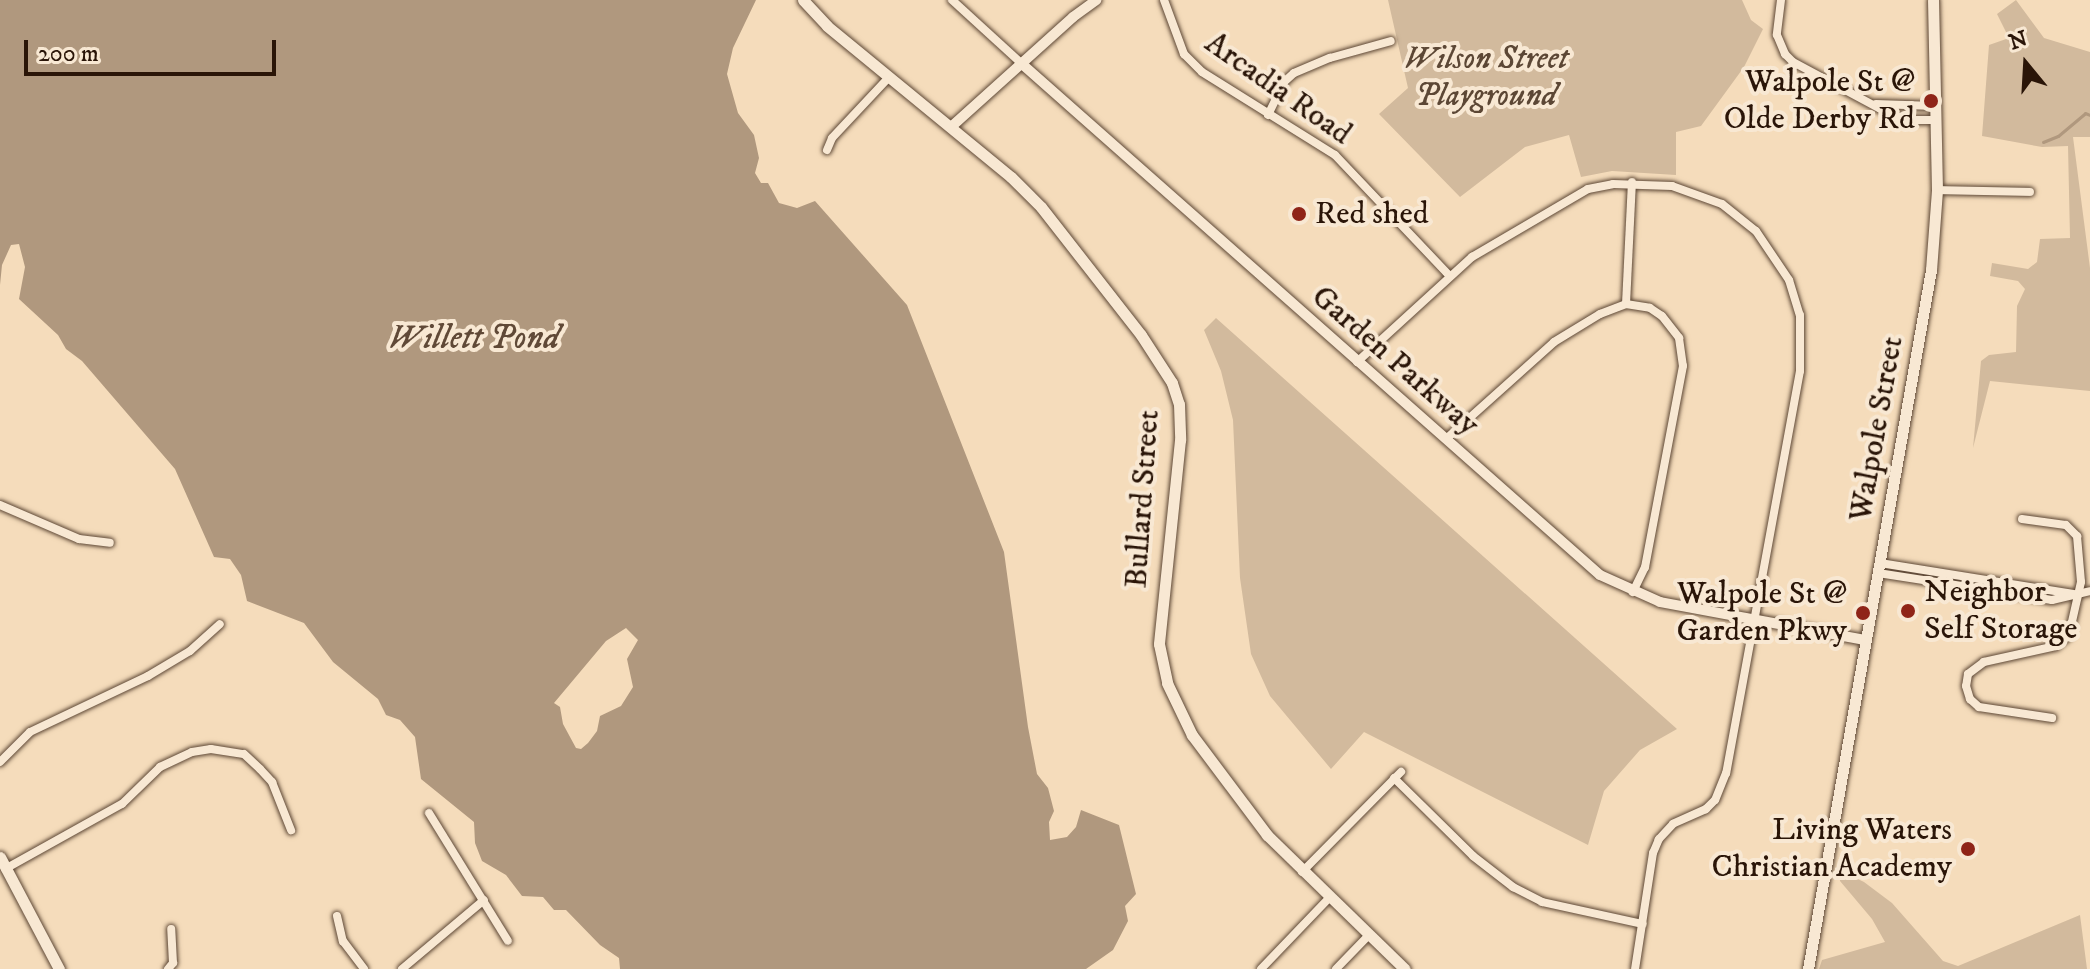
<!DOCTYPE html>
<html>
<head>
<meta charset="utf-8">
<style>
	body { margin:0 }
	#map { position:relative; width:2090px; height:969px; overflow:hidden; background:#f5dcbb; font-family:"IM FELL DW Pica",serif }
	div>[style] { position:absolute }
	.green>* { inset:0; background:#d2ba9d }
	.water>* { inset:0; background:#b0987e }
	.stream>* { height:3px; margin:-1.5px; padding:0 1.5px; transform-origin:1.5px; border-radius:1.5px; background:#b0987e }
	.roads { filter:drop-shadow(0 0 2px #5d4735) drop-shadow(0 0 2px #5d4735) }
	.minor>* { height:8px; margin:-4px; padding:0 4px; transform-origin:4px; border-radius:4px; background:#f8e8d3 }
	.tertiary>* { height:10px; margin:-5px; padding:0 5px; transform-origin:5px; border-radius:5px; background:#f8e8d3 }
	.secondary>* { height:11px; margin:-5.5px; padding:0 5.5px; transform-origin:5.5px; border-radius:5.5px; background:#f8e8d3 }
	.dots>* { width:22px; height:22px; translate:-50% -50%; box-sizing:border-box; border:4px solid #f8e8d3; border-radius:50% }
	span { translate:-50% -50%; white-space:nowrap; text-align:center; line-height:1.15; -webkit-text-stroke:8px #f8e8d3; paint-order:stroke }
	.park-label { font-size:32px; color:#5c4735; font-style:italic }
	.poi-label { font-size:32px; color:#2a1508 }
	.right { translate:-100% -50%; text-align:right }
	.left { translate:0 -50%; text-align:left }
	.street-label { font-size:32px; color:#2a1508 }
	.water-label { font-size:34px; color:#604937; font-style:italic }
	.north { position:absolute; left:1986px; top:24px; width:80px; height:80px; -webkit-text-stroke:6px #f8e8d3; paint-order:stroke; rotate:342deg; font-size:22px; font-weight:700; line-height:32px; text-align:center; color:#2a1508 }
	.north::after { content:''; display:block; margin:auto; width:28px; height:36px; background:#2a1508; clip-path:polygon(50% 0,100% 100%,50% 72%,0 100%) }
	.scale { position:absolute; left:24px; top:40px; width:252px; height:36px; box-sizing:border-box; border:4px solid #2a1508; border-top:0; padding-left:10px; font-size:24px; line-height:28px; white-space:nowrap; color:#2a1508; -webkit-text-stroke:6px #f8e8d3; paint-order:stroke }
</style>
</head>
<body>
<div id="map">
	<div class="green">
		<div style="clip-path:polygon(1388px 0,1742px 0,1751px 20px,1763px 29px,1744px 67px,1701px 126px,1676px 132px,1676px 175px,1612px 171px,1581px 177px,1569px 135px,1525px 147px,1460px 197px,1379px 114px,1408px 88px)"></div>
		<div style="clip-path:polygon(2016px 0,2044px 38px,2090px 52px,2090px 137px,2073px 137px,2090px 268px,2090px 391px,1990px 381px,1973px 448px,1981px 361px,1989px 355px,2016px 352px,2017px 306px,2025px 289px,2018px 281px,1990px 276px,1992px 263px,2028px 269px,2037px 262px,2040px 239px,2070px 238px,2068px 146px,2042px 147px,1982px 136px,1989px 45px,2009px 38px,1997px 14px)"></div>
		<div style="clip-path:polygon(1216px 318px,1677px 729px,1640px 750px,1604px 791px,1588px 845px,1364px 732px,1331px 769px,1270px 696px,1251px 654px,1240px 578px,1233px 420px,1221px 371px,1204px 330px)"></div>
		<div style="clip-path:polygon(1839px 870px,1864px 882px,1892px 903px,1943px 961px,1958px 966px,2080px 915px,2087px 969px,1819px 969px,1822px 960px,1885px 942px,1872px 919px,1840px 881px)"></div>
	</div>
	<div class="water">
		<div style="clip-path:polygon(evenodd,0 0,756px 0,733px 48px,727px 74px,738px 113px,754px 135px,759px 158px,755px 173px,761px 183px,768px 183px,779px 203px,797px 208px,815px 201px,907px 305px,1004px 552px,1028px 727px,1037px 774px,1048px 788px,1054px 811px,1049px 822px,1050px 840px,1067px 837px,1076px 827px,1081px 810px,1119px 825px,1136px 894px,1125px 906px,1128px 921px,1113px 950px,1086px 969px,620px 969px,619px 958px,600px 945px,566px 910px,554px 910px,543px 897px,522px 896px,506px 875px,482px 861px,475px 843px,474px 822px,421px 779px,415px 737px,400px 720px,386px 715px,378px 699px,333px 662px,304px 623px,247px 601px,241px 575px,230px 559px,214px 557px,175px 469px,82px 361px,66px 349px,58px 335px,19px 299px,25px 267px,19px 244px,11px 245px,2px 265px,0 285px,0 0,626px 628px,638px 640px,627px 659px,633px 687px,621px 706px,600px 716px,597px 731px,588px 743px,581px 749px,576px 748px,563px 724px,560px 707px,554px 703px,606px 641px,626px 628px)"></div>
	</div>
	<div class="stream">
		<div style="left:2043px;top:142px;width:16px;rotate:-22deg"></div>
		<div style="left:2058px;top:136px;width:35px;rotate:-40deg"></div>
		<div style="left:2085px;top:113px;width:5px;rotate:22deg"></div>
	</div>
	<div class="roads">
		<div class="minor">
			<div style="left:952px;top:0;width:95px;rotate:42.4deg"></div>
			<div style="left:1164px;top:0;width:58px;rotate:69.7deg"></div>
			<div style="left:1184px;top:54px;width:25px;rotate:45deg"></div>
			<div style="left:1202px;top:72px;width:157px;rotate:32deg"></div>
			<div style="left:1335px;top:155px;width:166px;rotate:46.5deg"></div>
			<div style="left:1781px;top:0;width:35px;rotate:97deg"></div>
			<div style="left:1777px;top:35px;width:21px;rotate:67deg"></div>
			<div style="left:1785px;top:54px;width:11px;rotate:45deg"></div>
			<div style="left:1793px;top:62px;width:112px;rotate:28.2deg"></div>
			<div style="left:1892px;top:115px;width:17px;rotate:17deg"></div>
			<div style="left:1908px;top:120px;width:28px"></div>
			<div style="left:1876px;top:104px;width:59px;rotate:1.9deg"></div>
			<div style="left:1268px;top:115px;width:37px;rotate:-64deg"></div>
			<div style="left:1284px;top:82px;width:13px;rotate:-42deg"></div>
			<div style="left:1294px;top:73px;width:39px;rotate:-23deg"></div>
			<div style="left:1330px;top:58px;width:63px;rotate:-15.6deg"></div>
			<div style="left:827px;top:150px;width:13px;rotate:-67deg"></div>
			<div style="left:832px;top:138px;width:83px;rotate:-46.9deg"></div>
			<div style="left:1937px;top:190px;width:93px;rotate:1.2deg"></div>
			<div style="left:1626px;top:304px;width:122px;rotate:-87.2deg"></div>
			<div style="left:1357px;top:362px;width:156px;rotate:-42.4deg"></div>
			<div style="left:1472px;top:257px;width:134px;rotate:-30.4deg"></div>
			<div style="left:1588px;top:189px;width:25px;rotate:-11deg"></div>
			<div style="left:1613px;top:184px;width:59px;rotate:1.9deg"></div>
			<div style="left:1672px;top:186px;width:53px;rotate:19.8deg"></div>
			<div style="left:1722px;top:204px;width:43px;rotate:38.5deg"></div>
			<div style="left:1756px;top:231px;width:59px;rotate:56deg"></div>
			<div style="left:1789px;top:280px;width:37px;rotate:73deg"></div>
			<div style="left:1800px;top:315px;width:56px;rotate:90deg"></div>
			<div style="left:1800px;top:371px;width:409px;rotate:100.4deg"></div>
			<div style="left:1726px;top:773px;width:29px;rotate:112deg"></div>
			<div style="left:1715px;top:800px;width:13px;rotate:135deg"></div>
			<div style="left:1706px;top:809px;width:36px;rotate:156deg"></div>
			<div style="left:1673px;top:824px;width:21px;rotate:133deg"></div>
			<div style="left:1659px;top:839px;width:15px;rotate:113deg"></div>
			<div style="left:1653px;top:853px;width:117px;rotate:98.8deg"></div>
			<div style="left:1446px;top:439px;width:145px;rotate:-41.9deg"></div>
			<div style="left:1554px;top:342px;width:54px;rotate:-31.3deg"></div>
			<div style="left:1600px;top:314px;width:28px;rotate:-21deg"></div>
			<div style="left:1626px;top:304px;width:24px;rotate:9deg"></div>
			<div style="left:1650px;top:308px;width:14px;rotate:34deg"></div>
			<div style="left:1662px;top:316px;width:28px;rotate:52deg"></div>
			<div style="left:1679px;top:338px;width:28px;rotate:82deg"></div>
			<div style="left:1683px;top:366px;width:205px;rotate:100.7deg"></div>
			<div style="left:1645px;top:567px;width:28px;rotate:116deg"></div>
			<div style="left:0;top:505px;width:86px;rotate:23.3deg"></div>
			<div style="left:79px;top:539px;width:31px;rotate:7deg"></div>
			<div style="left:2022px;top:519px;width:44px;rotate:7.8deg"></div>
			<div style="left:2066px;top:525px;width:16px;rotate:45deg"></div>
			<div style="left:2077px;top:536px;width:46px;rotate:85deg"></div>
			<div style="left:2081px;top:582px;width:54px;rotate:102.8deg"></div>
			<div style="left:2069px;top:635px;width:17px;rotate:140deg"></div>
			<div style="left:2056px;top:646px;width:74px;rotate:167.5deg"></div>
			<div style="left:1984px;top:662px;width:20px;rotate:143deg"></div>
			<div style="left:1968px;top:674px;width:12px;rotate:99deg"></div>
			<div style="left:1966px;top:686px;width:14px;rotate:73deg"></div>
			<div style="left:1970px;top:699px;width:12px;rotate:42deg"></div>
			<div style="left:1979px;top:707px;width:74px;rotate:8.6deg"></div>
			<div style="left:1880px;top:563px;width:196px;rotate:9.1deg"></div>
			<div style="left:1878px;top:573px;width:176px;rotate:8.8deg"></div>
			<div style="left:2052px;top:600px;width:39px;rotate:-13deg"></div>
			<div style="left:0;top:762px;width:42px;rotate:-45deg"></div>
			<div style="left:30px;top:732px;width:131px;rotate:-25.4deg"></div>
			<div style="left:148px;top:676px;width:49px;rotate:-30.8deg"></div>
			<div style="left:190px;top:651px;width:40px;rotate:-42deg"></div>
			<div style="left:1394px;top:778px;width:111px;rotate:44.6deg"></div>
			<div style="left:1473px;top:856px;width:51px;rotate:37.8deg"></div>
			<div style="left:1513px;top:887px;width:33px;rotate:27deg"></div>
			<div style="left:1542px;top:902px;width:103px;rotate:12.3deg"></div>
			<div style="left:429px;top:813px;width:150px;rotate:58.3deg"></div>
			<div style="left:5px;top:869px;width:134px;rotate:-29.1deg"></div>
			<div style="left:122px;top:804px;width:53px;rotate:-44.2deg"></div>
			<div style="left:160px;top:767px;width:35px;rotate:-25deg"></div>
			<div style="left:192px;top:752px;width:19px;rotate:-9deg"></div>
			<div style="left:211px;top:749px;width:33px;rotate:9deg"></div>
			<div style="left:244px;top:754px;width:22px;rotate:43deg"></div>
			<div style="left:260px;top:769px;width:18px;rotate:47deg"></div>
			<div style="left:272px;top:782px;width:52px;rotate:68.4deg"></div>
			<div style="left:1302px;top:872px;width:141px;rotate:-45.3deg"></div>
			<div style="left:337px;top:916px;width:26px;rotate:77deg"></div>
			<div style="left:343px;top:941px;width:35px;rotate:53deg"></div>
			<div style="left:168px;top:969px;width:8px;rotate:-50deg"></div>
			<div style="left:173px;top:963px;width:34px;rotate:-93deg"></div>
			<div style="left:402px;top:969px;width:107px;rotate:-40.1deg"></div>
			<div style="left:1261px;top:969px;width:98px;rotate:-46.2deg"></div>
			<div style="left:1336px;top:969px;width:47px;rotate:-45.9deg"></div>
		</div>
		<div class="tertiary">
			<div style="left:1022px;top:64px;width:771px;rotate:41.48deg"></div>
			<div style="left:1600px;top:575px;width:66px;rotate:24.2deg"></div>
			<div style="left:1660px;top:602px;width:209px;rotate:10.5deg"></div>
			<div style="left:951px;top:127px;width:164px;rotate:-42deg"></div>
			<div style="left:1073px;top:17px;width:29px;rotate:-36deg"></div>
		</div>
		<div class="secondary">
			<div style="left:803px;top:0;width:35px;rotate:47deg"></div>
			<div style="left:827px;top:26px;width:238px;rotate:39.4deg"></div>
			<div style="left:1011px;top:177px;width:42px;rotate:45deg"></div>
			<div style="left:1041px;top:207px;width:162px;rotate:52deg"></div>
			<div style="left:1141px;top:335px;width:57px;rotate:57.1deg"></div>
			<div style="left:1172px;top:383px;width:22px;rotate:72deg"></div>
			<div style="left:1179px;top:404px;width:36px;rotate:88deg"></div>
			<div style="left:1180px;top:440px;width:205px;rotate:95.9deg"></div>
			<div style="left:1159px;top:644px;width:40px;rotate:78deg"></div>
			<div style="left:1167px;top:683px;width:58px;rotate:64.3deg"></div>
			<div style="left:1192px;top:735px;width:125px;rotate:53.1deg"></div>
			<div style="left:1267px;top:835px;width:192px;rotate:44.2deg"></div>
			<div style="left:0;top:857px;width:127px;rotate:62.2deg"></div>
			<div style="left:1808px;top:969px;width:710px;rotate:-80.02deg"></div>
			<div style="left:1931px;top:270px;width:80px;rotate:-85.7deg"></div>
			<div style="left:1937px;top:190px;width:190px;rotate:-91.2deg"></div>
		</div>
	</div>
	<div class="dots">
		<div style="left:1931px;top:101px;background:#8f2418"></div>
		<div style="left:1299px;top:214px;background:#8f2418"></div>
		<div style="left:1908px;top:611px;background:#8f2418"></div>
		<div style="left:1863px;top:613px;background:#8f2418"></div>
		<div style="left:1968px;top:849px;background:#8f2418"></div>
	</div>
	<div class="park-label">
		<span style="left:1486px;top:78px">Wilson Street<br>Playground</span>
	</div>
	<div class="poi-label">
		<span class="right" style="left:1915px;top:101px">Walpole St @<br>Olde Derby Rd</span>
		<span class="left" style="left:1315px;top:214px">Red shed</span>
		<span class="left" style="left:1924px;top:611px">Neighbor<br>Self Storage</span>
		<span class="right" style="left:1847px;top:613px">Walpole St @<br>Garden Pkwy</span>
		<span class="right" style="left:1952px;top:849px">Living Waters<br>Christian Academy</span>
	</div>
	<div class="street-label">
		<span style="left:1278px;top:89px;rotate:35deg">Arcadia Road</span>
		<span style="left:1395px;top:361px;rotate:41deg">Garden Parkway</span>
		<span style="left:1877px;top:429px;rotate:-80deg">Walpole Street</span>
		<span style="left:1143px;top:499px;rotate:-86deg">Bullard Street</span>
	</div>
	<div class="water-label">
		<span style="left:474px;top:339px">Willett Pond</span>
	</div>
	<div class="north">N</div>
	<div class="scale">200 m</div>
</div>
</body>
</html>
